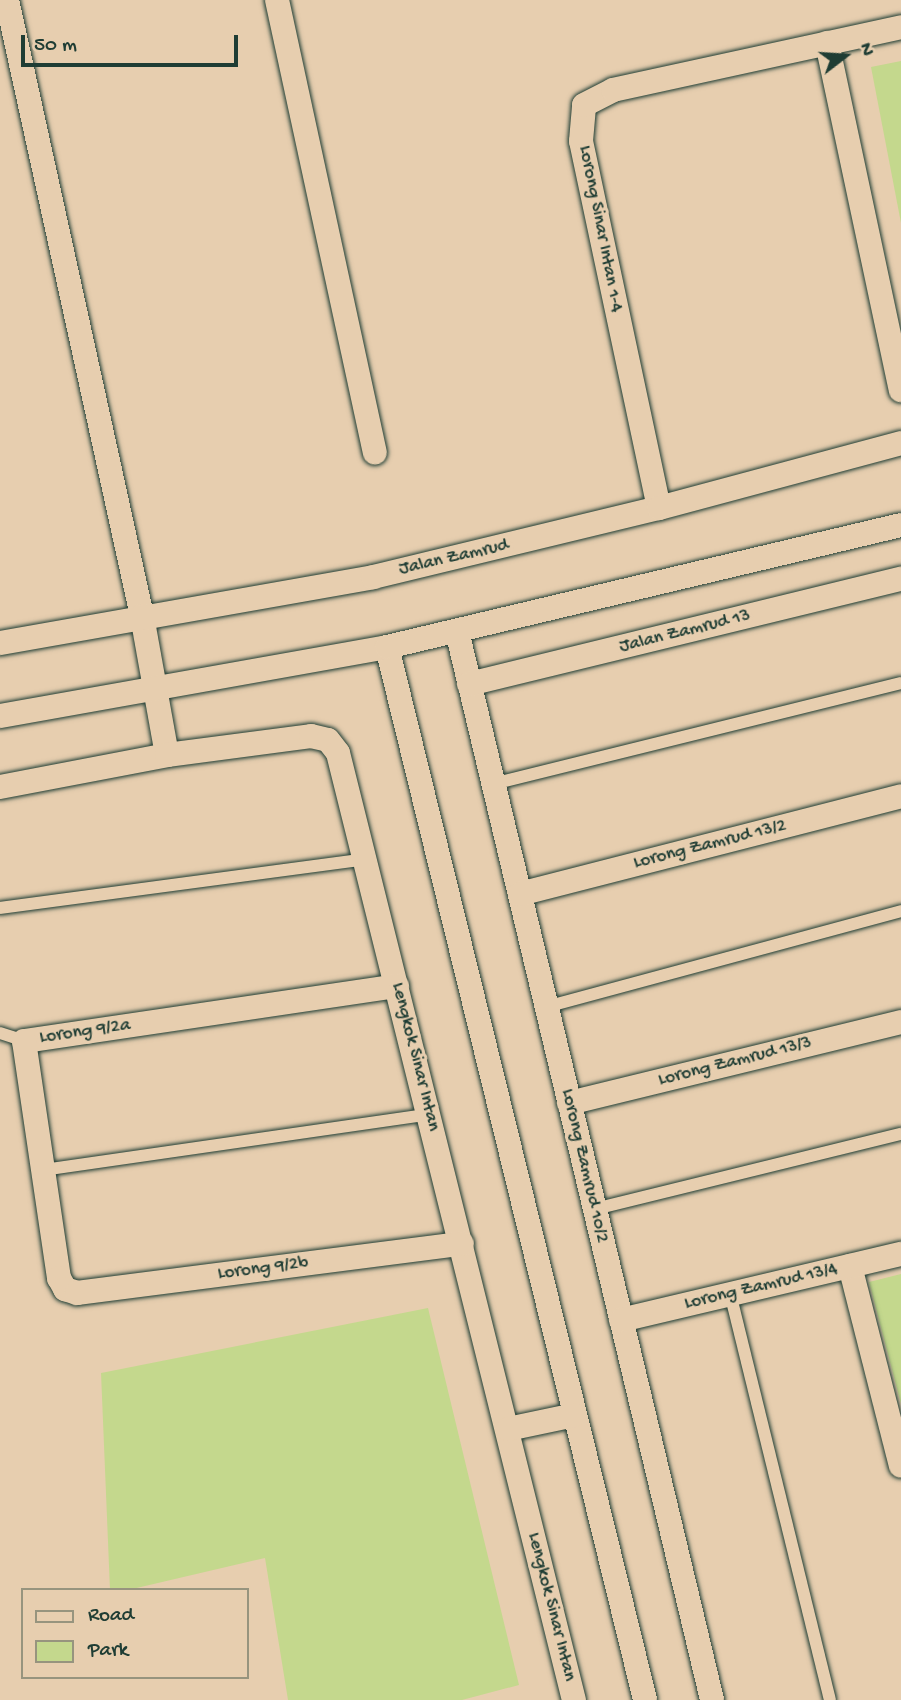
<!DOCTYPE html>
<html>
<head>
<meta charset="utf-8">
<style>
	body { margin:0 }
	#map { position:relative; width:901px; height:1700px; overflow:hidden; background:#e7ceaf; font-family:"Gochi Hand",sans-serif }
	div>[style] { position:absolute }
	.green>* { inset:0; background:#c4d88d }
	.roads { filter:drop-shadow(0 0 2px #1f3d34) drop-shadow(0 0 2px #1f3d34) }
	.lane>* { height:12px; margin:-6px; padding:0 6px; transform-origin:6px; border-radius:6px; background:#e7ceaf }
	.street>* { height:24px; margin:-12px; padding:0 12px; transform-origin:12px; border-radius:12px; background:#e7ceaf }
	span { translate:-50% -50%; white-space:nowrap; text-align:center; line-height:1.15; -webkit-text-stroke:6px #e7ceaf; paint-order:stroke }
	.street-label { font-size:19px; color:#1f3d34 }
	.legend { position:absolute; left:21px; top:1588px; width:228px; height:91px; box-sizing:border-box; background:#e7ceaf; border:2px solid #97947e; margin:0; padding:9px 12px; list-style:none; font-size:21px; color:#1f3d34 }
	.legend li { display:flex; align-items:center; gap:14px; height:35px }
	.legend b { width:35px; border:2px solid #97947e }
	.north { position:absolute; left:810px; top:21px; width:70px; height:70px; -webkit-text-stroke:5px #e7ceaf; paint-order:stroke; rotate:73deg; font-size:19px; font-weight:700; line-height:28px; text-align:center; color:#1f3d34 }
	.north::after { content:''; display:block; margin:auto; width:24px; height:32px; background:#1f3d34; clip-path:polygon(50% 0,100% 100%,50% 72%,0 100%) }
	.scale { position:absolute; left:21px; top:35px; width:217px; height:32px; box-sizing:border-box; border:4px solid #1f3d34; border-top:0; padding-left:9px; font-size:21px; line-height:24px; white-space:nowrap; color:#1f3d34; -webkit-text-stroke:5px #e7ceaf; paint-order:stroke }
</style>
</head>
<body>
<div id="map">
	<div class="green">
		<div style="clip-path:polygon(901px 61px,901px 223px,871px 67px)"></div>
		<div style="clip-path:polygon(901px 1274px,901px 1404px,869px 1282px)"></div>
		<div style="clip-path:polygon(428px 1308px,519px 1685px,462px 1700px,288px 1700px,265px 1558px,128px 1590px,110px 1590px,101px 1373px)"></div>
	</div>
	<div class="roads">
		<div class="lane">
			<div style="left:493px;top:784px;width:420px;rotate:-13.9deg"></div>
			<div style="left:0;top:908px;width:368px;rotate:-7.6deg"></div>
			<div style="left:546px;top:1007px;width:368px;rotate:-15.1deg"></div>
			<div style="left:0;top:1033px;width:25px;rotate:18deg"></div>
			<div style="left:43px;top:1170px;width:391px;rotate:-8.2deg"></div>
			<div style="left:595px;top:1209px;width:315px;rotate:-13.8deg"></div>
			<div style="left:730px;top:1293px;width:419px;rotate:76.2deg"></div>
		</div>
		<div class="street">
			<div style="left:7px;top:0;width:631px;rotate:77.64deg"></div>
			<div style="left:142px;top:616px;width:141px;rotate:79.8deg"></div>
			<div style="left:277px;top:0;width:463px;rotate:77.8deg"></div>
			<div style="left:827px;top:43px;width:355px;rotate:78deg"></div>
			<div style="left:659px;top:508px;width:375px;rotate:-102deg"></div>
			<div style="left:581px;top:141px;width:36px;rotate:-85deg"></div>
			<div style="left:584px;top:105px;width:33px;rotate:-27deg"></div>
			<div style="left:613px;top:90px;width:295px;rotate:-12.3deg"></div>
			<div style="left:457px;top:631px;width:1099px;rotate:76.58deg"></div>
			<div style="left:0;top:643px;width:379px;rotate:-10deg"></div>
			<div style="left:373px;top:577px;width:294px;rotate:-13.6deg"></div>
			<div style="left:659px;top:508px;width:251px;rotate:-15deg"></div>
			<div style="left:387px;top:647px;width:1084px;rotate:76.23deg"></div>
			<div style="left:469px;top:684px;width:445px;rotate:-13.7deg"></div>
			<div style="left:0;top:716px;width:393px;rotate:-10.1deg"></div>
			<div style="left:387px;top:647px;width:528px;rotate:-13.35deg"></div>
			<div style="left:0;top:787px;width:170px;rotate:-10.8deg"></div>
			<div style="left:167px;top:755px;width:145px;rotate:-7.5deg"></div>
			<div style="left:311px;top:736px;width:17px;rotate:13deg"></div>
			<div style="left:328px;top:740px;width:16px;rotate:52deg"></div>
			<div style="left:338px;top:753px;width:976px;rotate:76.01deg"></div>
			<div style="left:520px;top:894px;width:393px;rotate:-14.4deg"></div>
			<div style="left:397px;top:986px;width:377px;rotate:171.6deg"></div>
			<div style="left:24px;top:1041px;width:240px;rotate:81.6deg"></div>
			<div style="left:59px;top:1278px;width:13px;rotate:61deg"></div>
			<div style="left:65px;top:1289px;width:13px;rotate:18deg"></div>
			<div style="left:77px;top:1293px;width:388px;rotate:-7.3deg"></div>
			<div style="left:569px;top:1103px;width:342px;rotate:-13.7deg"></div>
			<div style="left:850px;top:1266px;width:206px;rotate:75.7deg"></div>
			<div style="left:621px;top:1320px;width:288px;rotate:-13.3deg"></div>
			<div style="left:508px;top:1429px;width:68px;rotate:-11.8deg"></div>
		</div>
	</div>
	<div class="street-label">
		<span style="left:600px;top:229px;rotate:79deg">Lorong Sinar Intan 1-4</span>
		<span style="left:454px;top:558px;rotate:-13deg">Jalan Zamrud</span>
		<span style="left:685px;top:632px;rotate:-14deg">Jalan Zamrud 13</span>
		<span style="left:710px;top:845px;rotate:-14deg">Lorong Zamrud 13/2</span>
		<span style="left:85px;top:1032px;rotate:-8deg">Lorong 9/2a</span>
		<span style="left:415px;top:1057px;rotate:76deg">Lengkok Sinar Intan</span>
		<span style="left:735px;top:1062px;rotate:-14deg">Lorong Zamrud 13/3</span>
		<span style="left:584px;top:1166px;rotate:77deg">Lorong Zamrud 10/2</span>
		<span style="left:263px;top:1269px;rotate:-7deg">Lorong 9/2b</span>
		<span style="left:761px;top:1287px;rotate:-13deg">Lorong Zamrud 13/4</span>
		<span style="left:551px;top:1607px;rotate:76deg">Lengkok Sinar Intan</span>
	</div>
	<ul class="legend">
	<li><b style="height:9px;background:#e7ceaf"></b>Road</li>
	<li><b style="height:19px;background:#c4d88d"></b>Park</li>
	</ul>
	<div class="north">N</div>
	<div class="scale">50 m</div>
</div>
</body>
</html>
